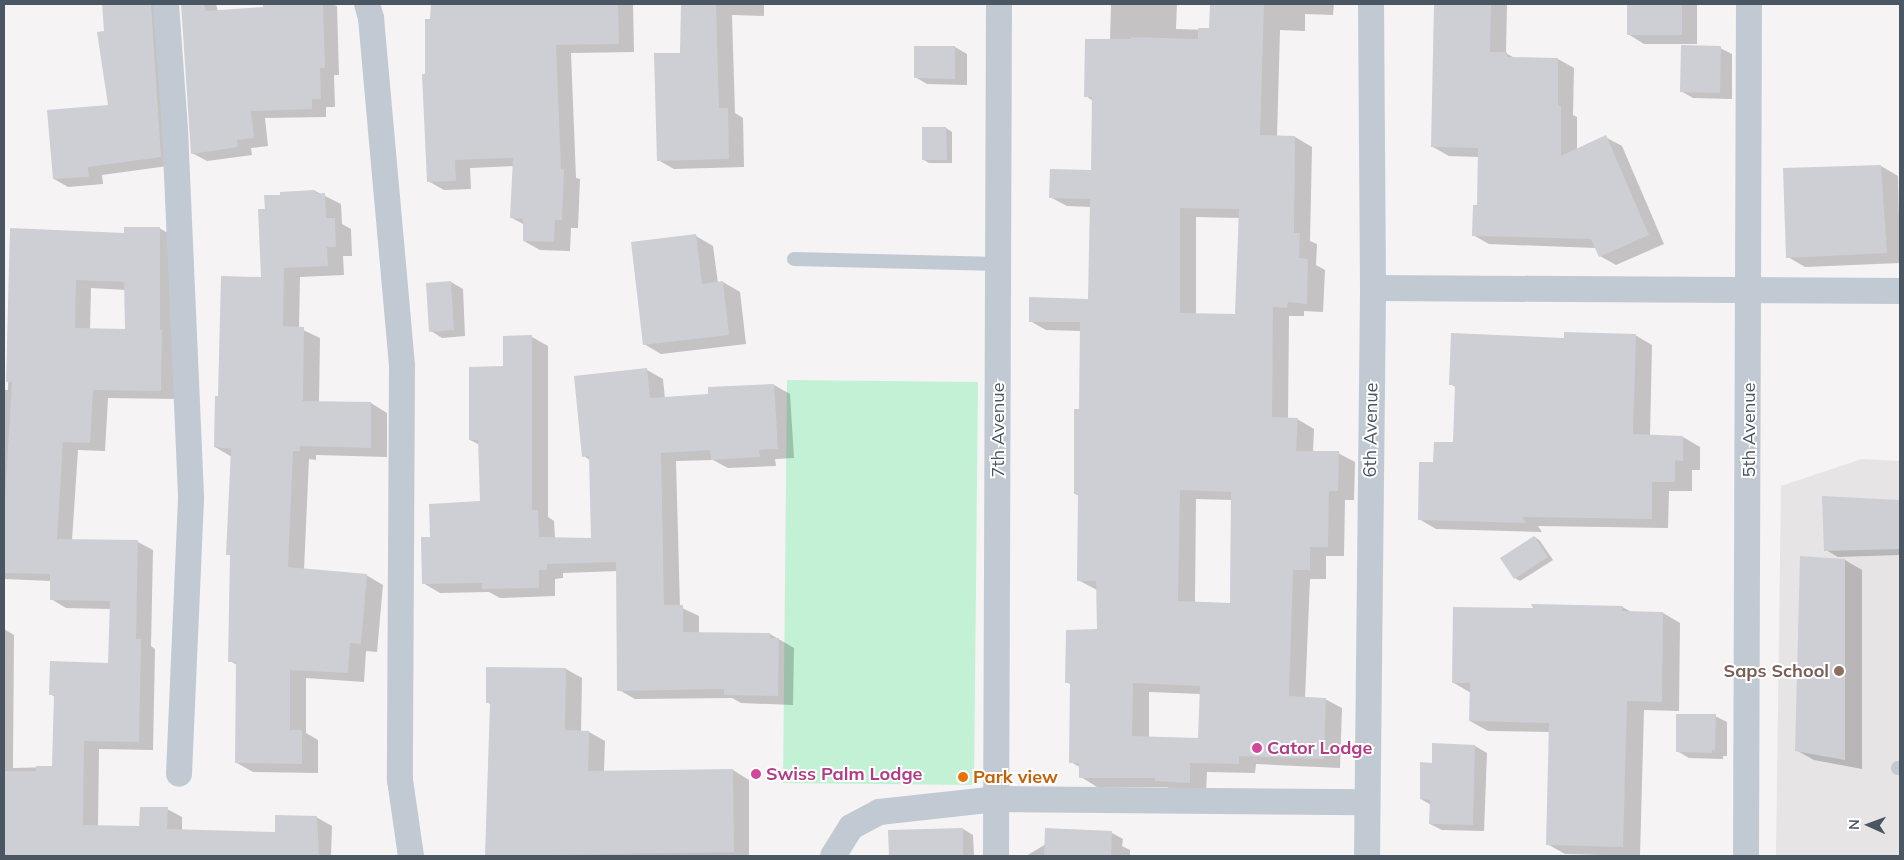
<!DOCTYPE html>
<html>
<head>
<meta charset="utf-8">
<style>
	body { margin:0 }
	#map { position:relative; width:1904px; height:860px; overflow:hidden; background:#f5f3f3; font-family:Mulish,sans-serif }
	div>[style] { position:absolute }
	.education>* { inset:0; background:#e6e4e5 }
	.green>* { inset:0; background:#c3f1d5 }
	.shadow>* { inset:0; background:#0003 }
	.building>* { inset:0; background:#cdcfd5 }
	.lane>* { height:14px; margin:-7px; padding:0 7px; transform-origin:7px; border-radius:7px; background:#c1cad2 }
	.street>* { height:26px; margin:-13px; padding:0 13px; transform-origin:13px; border-radius:13px; background:#c1cad2 }
	.dots>* { width:14px; height:14px; translate:-50% -50%; box-sizing:border-box; border:2px solid #fff; border-radius:50% }
	span { translate:-50% -50%; white-space:nowrap; text-align:center; line-height:1.15; -webkit-text-stroke:4px #fff; paint-order:stroke }
	.street-label { font-size:18px; color:#4a5661 }
	.education-label { font-size:18px; color:#785e54; font-weight:700 }
	.right { translate:-100% -50%; text-align:right }
	.hotel-label { font-size:18px; color:#b23c85; font-weight:700 }
	.left { translate:0 -50%; text-align:left }
	.food-label { font-size:18px; color:#c56008; font-weight:700 }
	.frame { position:absolute; inset:0; border:5px solid #4a5661; pointer-events:none }
	.north { position:absolute; left:1844px; top:800px; width:50px; height:50px; -webkit-text-stroke:4px #fff; paint-order:stroke; rotate:272deg; font-size:14px; font-weight:700; line-height:20px; text-align:center; color:#4a5661 }
	.north::after { content:''; display:block; margin:auto; width:18px; height:22px; background:#4a5661; clip-path:polygon(50% 0,100% 100%,50% 72%,0 100%) }
</style>
</head>
<body>
<div id="map">
	<div class="education">
		<div style="clip-path:polygon(1862px 459px,1900px 461px,1900px 856px,1776px 856px,1781px 486px)"></div>
	</div>
	<div class="green">
		<div style="clip-path:polygon(787px 380px,978px 382px,974px 785px,783px 783px)"></div>
	</div>
	<div class="shadow">
		<div style="clip-path:polygon(104px 4px,168px 4px,175px 165px,102px 175px,103px 184px,68px 187px,54px 179px,109px 106px)"></div>
		<div style="clip-path:polygon(182px 4px,216px 4px,218px 12px,264px 8px,264px 4px,332px 4px,337px 6px,339px 75px,334px 75px,335px 107px,326px 107px,326px 117px,265px 118px,268px 146px,251px 148px,252px 155px,207px 161px,192px 153px)"></div>
		<div style="clip-path:polygon(432px 4px,633px 4px,634px 52px,571px 53px,576px 178px,580px 179px,578px 228px,571px 228px,570px 251px,540px 250px,524px 241px,525px 225px,512px 218px,514px 166px,470px 168px,471px 189px,444px 190px,428px 181px,426px 75px)"></div>
		<div style="clip-path:polygon(683px 4px,764px 4px,764px 16px,732px 15px,735px 113px,743px 118px,744px 167px,674px 169px,658px 160px,681px 54px)"></div>
		<div style="clip-path:polygon(evenodd,1111px 4px,1177px 4px,1176px 29px,1210px 30px,1211px 4px,1334px 4px,1333px 15px,1305px 14px,1305px 31px,1280px 30px,1277px 137px,1295px 137px,1312px 147px,1310px 241px,1317px 244px,1316px 265px,1325px 270px,1323px 312px,1304px 311px,1304px 316px,1289px 316px,1288px 419px,1297px 419px,1314px 429px,1313px 452px,1338px 453px,1355px 462px,1354px 500px,1345px 500px,1344px 556px,1326px 556px,1326px 579px,1310px 579px,1305px 698px,1325px 699px,1342px 708px,1340px 768px,1256px 764px,1255px 773px,1207px 772px,1206px 791px,1173px 790px,1167px 787px,1097px 787px,1081px 777px,1081px 768px,1071px 762px,1071px 685px,1067px 682px,1099px 631px,1097px 590px,1078px 580px,1080px 496px,1075px 494px,1080px 411px,1081px 331px,1046px 330px,1030px 321px,1090px 300px,1091px 207px,1067px 206px,1050px 197px,1092px 172px,1093px 101px,1086px 96px,1110px 40px,1111px 4px,1196px 217px,1240px 218px,1236px 315px,1196px 314px,1196px 217px,1111px 4px,1196px 499px,1232px 500px,1231px 604px,1195px 602px,1196px 499px,1111px 4px,1149px 692px,1201px 694px,1199px 739px,1149px 738px,1149px 692px)"></div>
		<div style="clip-path:polygon(1436px 4px,1507px 4px,1506px 53px,1516px 59px,1558px 59px,1574px 68px,1573px 115px,1577px 117px,1577px 150px,1605px 137px,1622px 146px,1664px 244px,1616px 265px,1600px 256px,1596px 248px,1489px 244px,1473px 235px,1478px 206px,1479px 157px,1449px 156px,1433px 147px)"></div>
		<div style="clip-path:polygon(1628px 4px,1697px 4px,1697px 44px,1644px 44px,1628px 34px)"></div>
		<div style="clip-path:polygon(916px 47px,955px 47px,967px 54px,967px 85px,927px 84px,915px 77px)"></div>
		<div style="clip-path:polygon(1720px 48px,1732px 54px,1732px 99px,1693px 98px,1681px 91px)"></div>
		<div style="clip-path:polygon(946px 128px,952px 132px,952px 163px,929px 163px,924px 160px)"></div>
		<div style="clip-path:polygon(1881px 166px,1898px 176px,1900px 263px,1805px 267px,1788px 257px)"></div>
		<div style="clip-path:polygon(315px 191px,341px 204px,342px 224px,351px 229px,352px 256px,343px 256px,344px 275px,300px 277px,299px 328px,320px 338px,319px 402px,371px 403px,387px 413px,387px 457px,316px 455px,316px 460px,309px 459px,304px 570px,366px 575px,383px 585px,377px 652px,366px 651px,364px 682px,306px 678px,306px 733px,318px 740px,318px 773px,253px 772px,237px 763px,237px 665px,230px 661px,231px 556px,228px 554px,232px 457px,215px 447px,219px 398px,262px 278px,266px 210px)"></div>
		<div style="clip-path:polygon(evenodd,159px 228px,175px 237px,176px 399px,108px 398px,105px 451px,78px 450px,72px 540px,138px 542px,153px 550px,151px 646px,155px 649px,153px 750px,99px 749px,98px 826px,141px 827px,167px 809px,182px 817px,182px 831px,274px 833px,316px 817px,332px 826px,331px 856px,4px 856px,4px 629px,14px 635px,13px 768px,54px 767px,55px 697px,50px 694px,110px 664px,111px 609px,66px 608px,51px 599px,51px 581px,4px 579px,4px 390px,8px 390px,11px 229px,125px 234px,159px 228px,91px 288px,126px 290px,126px 331px,90px 330px,91px 288px)"></div>
		<div style="clip-path:polygon(696px 236px,713px 246px,718px 283px,723px 282px,740px 292px,746px 344px,661px 354px,644px 344px)"></div>
		<div style="clip-path:polygon(451px 282px,463px 289px,465px 336px,442px 338px,431px 331px)"></div>
		<div style="clip-path:polygon(1635px 335px,1652px 345px,1650px 436px,1683px 437px,1700px 447px,1700px 470px,1692px 470px,1692px 491px,1669px 491px,1668px 528px,1538px 526px,1542px 532px,1436px 529px,1419px 519px,1435px 464px,1454px 443px,1456px 387px,1450px 384px,1565px 339px)"></div>
		<div style="clip-path:polygon(504px 337px,532px 337px,548px 346px,548px 517px,554px 521px,555px 538px,593px 540px,591px 461px,584px 456px,647px 370px,663px 379px,665px 399px,709px 395px,709px 388px,774px 385px,790px 394px,794px 458px,775px 459px,776px 466px,728px 468px,713px 460px,676px 461px,680px 607px,699px 616px,699px 633px,770px 634px,794px 648px,793px 705px,741px 703px,732px 698px,635px 699px,619px 690px,618px 571px,563px 573px,563px 578px,555px 579px,555px 596px,500px 598px,489px 592px,440px 593px,423px 583px,431px 538px,481px 502px,480px 445px,470px 440px,504px 368px)"></div>
		<div style="clip-path:polygon(1899px 501px,1900px 555px,1838px 557px,1826px 550px)"></div>
		<div style="clip-path:polygon(1535px 537px,1540px 541px,1553px 560px,1520px 581px,1515px 578px)"></div>
		<div style="clip-path:polygon(1845px 560px,1862px 570px,1862px 769px,1814px 760px,1796px 750px)"></div>
		<div style="clip-path:polygon(1622px 607px,1632px 612px,1663px 613px,1680px 623px,1679px 711px,1644px 710px,1640px 856px,1565px 854px,1547px 844px,1550px 732px,1488px 731px,1470px 721px,1471px 693px,1454px 683px,1535px 609px)"></div>
		<div style="clip-path:polygon(566px 669px,582px 678px,581px 732px,589px 732px,605px 741px,604px 772px,733px 770px,749px 780px,749px 856px,486px 856px,491px 705px,487px 702px)"></div>
		<div style="clip-path:polygon(1715px 716px,1727px 722px,1727px 756px,1723px 756px,1723px 759px,1689px 758px,1677px 751px)"></div>
		<div style="clip-path:polygon(1475px 746px,1487px 753px,1484px 831px,1442px 830px,1430px 824px,1431px 805px,1421px 799px,1434px 764px)"></div>
		<div style="clip-path:polygon(963px 829px,973px 835px,974px 856px,890px 856px,889px 831px)"></div>
		<div style="clip-path:polygon(1046px 829px,1112px 833px,1123px 839px,1122px 846px,1130px 850px,1130px 856px,1026px 856px,1046px 844px)"></div>
		<div style="clip-path:polygon(1209px 855px,1292px 856px,1209px 856px)"></div>
	</div>
	<div class="building">
		<div style="clip-path:polygon(102px 4px,151px 4px,161px 157px,88px 167px,89px 177px,53px 179px,47px 110px,108px 105px,97px 32px,104px 31px)"></div>
		<div style="clip-path:polygon(181px 4px,204px 4px,206px 11px,263px 7px,263px 4px,323px 4px,325px 68px,320px 68px,321px 99px,312px 99px,312px 109px,251px 111px,254px 138px,237px 140px,238px 147px,191px 154px)"></div>
		<div style="clip-path:polygon(431px 4px,618px 4px,619px 44px,556px 45px,561px 169px,564px 169px,562px 220px,555px 220px,554px 242px,523px 241px,523px 219px,510px 218px,513px 158px,455px 160px,456px 181px,427px 182px,422px 74px,425px 74px,425px 19px,430px 19px)"></div>
		<div style="clip-path:polygon(681px 4px,716px 4px,719px 108px,728px 108px,729px 159px,657px 161px,654px 53px,680px 53px)"></div>
		<div style="clip-path:polygon(evenodd,1210px 4px,1264px 4px,1260px 135px,1295px 136px,1294px 233px,1300px 233px,1299px 258px,1308px 259px,1307px 304px,1288px 302px,1287px 308px,1273px 307px,1272px 417px,1298px 418px,1296px 451px,1339px 451px,1338px 491px,1329px 491px,1328px 547px,1310px 547px,1310px 570px,1293px 570px,1289px 696px,1326px 698px,1324px 759px,1239px 756px,1239px 764px,1190px 763px,1190px 783px,1155px 781px,1155px 778px,1079px 778px,1079px 763px,1069px 763px,1070px 683px,1065px 683px,1066px 630px,1097px 629px,1096px 581px,1077px 581px,1078px 494px,1074px 494px,1074px 409px,1079px 409px,1080px 322px,1029px 322px,1029px 297px,1088px 299px,1090px 199px,1049px 198px,1050px 169px,1091px 170px,1092px 97px,1084px 97px,1085px 39px,1131px 39px,1131px 37px,1198px 39px,1198px 28px,1209px 28px,1210px 4px,1180px 208px,1239px 209px,1235px 314px,1180px 313px,1180px 208px,1210px 4px,1180px 490px,1231px 492px,1230px 603px,1178px 601px,1180px 490px,1210px 4px,1133px 683px,1200px 686px,1198px 738px,1132px 736px,1133px 683px)"></div>
		<div style="clip-path:polygon(1434px 4px,1491px 4px,1490px 52px,1507px 52px,1507px 57px,1558px 58px,1558px 106px,1561px 106px,1561px 156px,1606px 135px,1649px 235px,1599px 257px,1591px 239px,1472px 236px,1473px 205px,1477px 205px,1478px 148px,1431px 147px)"></div>
		<div style="clip-path:polygon(1627px 4px,1682px 4px,1682px 35px,1627px 35px)"></div>
		<div style="clip-path:polygon(1681px 45px,1721px 46px,1720px 93px,1680px 92px)"></div>
		<div style="clip-path:polygon(914px 46px,955px 46px,955px 79px,914px 78px)"></div>
		<div style="clip-path:polygon(922px 127px,946px 127px,947px 160px,922px 160px)"></div>
		<div style="clip-path:polygon(1881px 165px,1887px 253px,1786px 258px,1783px 168px)"></div>
		<div style="clip-path:polygon(315px 190px,316px 194px,325px 193px,326px 218px,335px 218px,336px 247px,327px 247px,328px 266px,284px 268px,283px 326px,304px 327px,303px 401px,371px 402px,371px 448px,300px 446px,300px 451px,293px 451px,288px 567px,367px 574px,361px 644px,350px 643px,348px 673px,290px 670px,290px 730px,302px 730px,302px 764px,235px 763px,236px 662px,228px 662px,230px 555px,226px 555px,231px 449px,214px 447px,215px 396px,218px 396px,221px 276px,261px 277px,258px 209px,265px 209px,264px 195px,280px 195px,280px 192px)"></div>
		<div style="clip-path:polygon(evenodd,124px 227px,160px 227px,160px 330px,162px 330px,161px 391px,93px 390px,90px 443px,63px 442px,57px 539px,138px 540px,136px 639px,141px 639px,139px 742px,84px 741px,83px 825px,139px 826px,140px 807px,168px 807px,167px 829px,275px 832px,275px 815px,317px 816px,319px 855px,4px 855px,4px 771px,36px 771px,36px 766px,52px 766px,54px 695px,49px 695px,50px 661px,108px 663px,110px 601px,50px 600px,50px 574px,4px 573px,4px 514px,12px 382px,6px 382px,10px 228px,124px 233px,124px 227px,76px 280px,124px 282px,125px 329px,75px 328px,76px 280px)"></div>
		<div style="clip-path:polygon(696px 234px,702px 284px,723px 281px,729px 335px,643px 345px,631px 242px)"></div>
		<div style="clip-path:polygon(451px 281px,454px 330px,429px 332px,426px 283px)"></div>
		<div style="clip-path:polygon(1564px 332px,1636px 334px,1633px 434px,1683px 436px,1683px 461px,1675px 460px,1675px 482px,1652px 482px,1652px 519px,1522px 517px,1526px 523px,1418px 520px,1419px 462px,1433px 462px,1434px 442px,1453px 442px,1455px 385px,1449px 385px,1451px 333px,1564px 338px)"></div>
		<div style="clip-path:polygon(532px 335px,532px 510px,538px 510px,539px 537px,591px 538px,589px 456px,582px 457px,574px 376px,647px 368px,650px 398px,708px 394px,708px 387px,774px 384px,778px 449px,759px 450px,760px 457px,711px 460px,710px 450px,661px 453px,664px 605px,683px 605px,683px 632px,770px 633px,770px 638px,779px 638px,778px 696px,724px 695px,724px 689px,617px 691px,616px 562px,547px 564px,547px 570px,539px 570px,539px 588px,482px 589px,482px 583px,422px 584px,421px 537px,430px 537px,429px 504px,480px 501px,478px 440px,469px 440px,469px 367px,503px 366px,503px 336px)"></div>
		<div style="clip-path:polygon(1822px 496px,1900px 500px,1900px 549px,1824px 551px)"></div>
		<div style="clip-path:polygon(1534px 536px,1548px 557px,1514px 579px,1500px 558px)"></div>
		<div style="clip-path:polygon(1800px 556px,1845px 559px,1845px 760px,1795px 751px)"></div>
		<div style="clip-path:polygon(1531px 604px,1623px 606px,1622px 611px,1663px 612px,1662px 702px,1627px 701px,1623px 847px,1546px 845px,1549px 723px,1469px 721px,1470px 683px,1452px 683px,1453px 607px,1533px 608px)"></div>
		<div style="clip-path:polygon(486px 667px,566px 668px,565px 730px,589px 731px,588px 771px,733px 769px,734px 852px,485px 856px,490px 703px,486px 703px)"></div>
		<div style="clip-path:polygon(1676px 714px,1716px 714px,1715px 750px,1712px 750px,1712px 753px,1676px 752px)"></div>
		<div style="clip-path:polygon(1432px 743px,1475px 745px,1473px 825px,1429px 824px,1430px 800px,1420px 799px,1420px 762px,1432px 763px)"></div>
		<div style="clip-path:polygon(963px 828px,963px 856px,889px 856px,888px 830px)"></div>
		<div style="clip-path:polygon(1045px 828px,1112px 831px,1111px 856px,1044px 856px)"></div>
	</div>
	<div class="lane">
		<div style="left:794px;top:259px;width:205px;rotate:1.4deg"></div>
		<div style="left:1898px;top:768px;width:2px"></div>
	</div>
	<div class="street">
		<div style="left:166px;top:4px;width:125px;rotate:85.9deg"></div>
		<div style="left:175px;top:129px;width:370px;rotate:87.5deg"></div>
		<div style="left:191px;top:499px;width:275px;rotate:92.5deg"></div>
		<div style="left:367px;top:4px;width:15px;rotate:74deg"></div>
		<div style="left:371px;top:18px;width:349px;rotate:84.9deg"></div>
		<div style="left:402px;top:366px;width:414px;rotate:90.3deg"></div>
		<div style="left:400px;top:780px;width:77px;rotate:81.8deg"></div>
		<div style="left:1373px;top:288px;width:527px;rotate:0.33deg"></div>
		<div style="left:833px;top:856px;width:34px;rotate:-58deg"></div>
		<div style="left:851px;top:827px;width:32px;rotate:-28deg"></div>
		<div style="left:879px;top:812px;width:118px;rotate:-6.3deg"></div>
		<div style="left:996px;top:799px;width:371px;rotate:0.5deg"></div>
		<div style="left:996px;top:856px;width:852px;rotate:-89.8deg"></div>
		<div style="left:1367px;top:856px;width:568px;rotate:-89.39deg"></div>
		<div style="left:1373px;top:288px;width:284px;rotate:-90.4deg"></div>
		<div style="left:1746px;top:856px;width:852px;rotate:-89.8deg"></div>
	</div>
	<div class="dots">
		<div style="left:1839px;top:671px;background:#8d6e63"></div>
		<div style="left:1257px;top:748px;background:#d1479c"></div>
		<div style="left:756px;top:774px;background:#d1479c"></div>
		<div style="left:963px;top:777px;background:#e8710a"></div>
	</div>
	<div class="street-label">
		<span style="left:998px;top:430px;rotate:-90deg">7th Avenue</span>
		<span style="left:1371px;top:430px;rotate:-89deg">6th Avenue</span>
		<span style="left:1749px;top:430px;rotate:-90deg">5th Avenue</span>
	</div>
	<div class="education-label">
		<span class="right" style="left:1829px;top:671px">Saps School</span>
	</div>
	<div class="hotel-label">
		<span class="left" style="left:1267px;top:748px">Cator Lodge</span>
		<span class="left" style="left:766px;top:774px">Swiss Palm Lodge</span>
	</div>
	<div class="food-label">
		<span class="left" style="left:973px;top:777px">Park view</span>
	</div>
	<div class="frame"></div>
	<div class="north">N</div>
</div>
</body>
</html>
